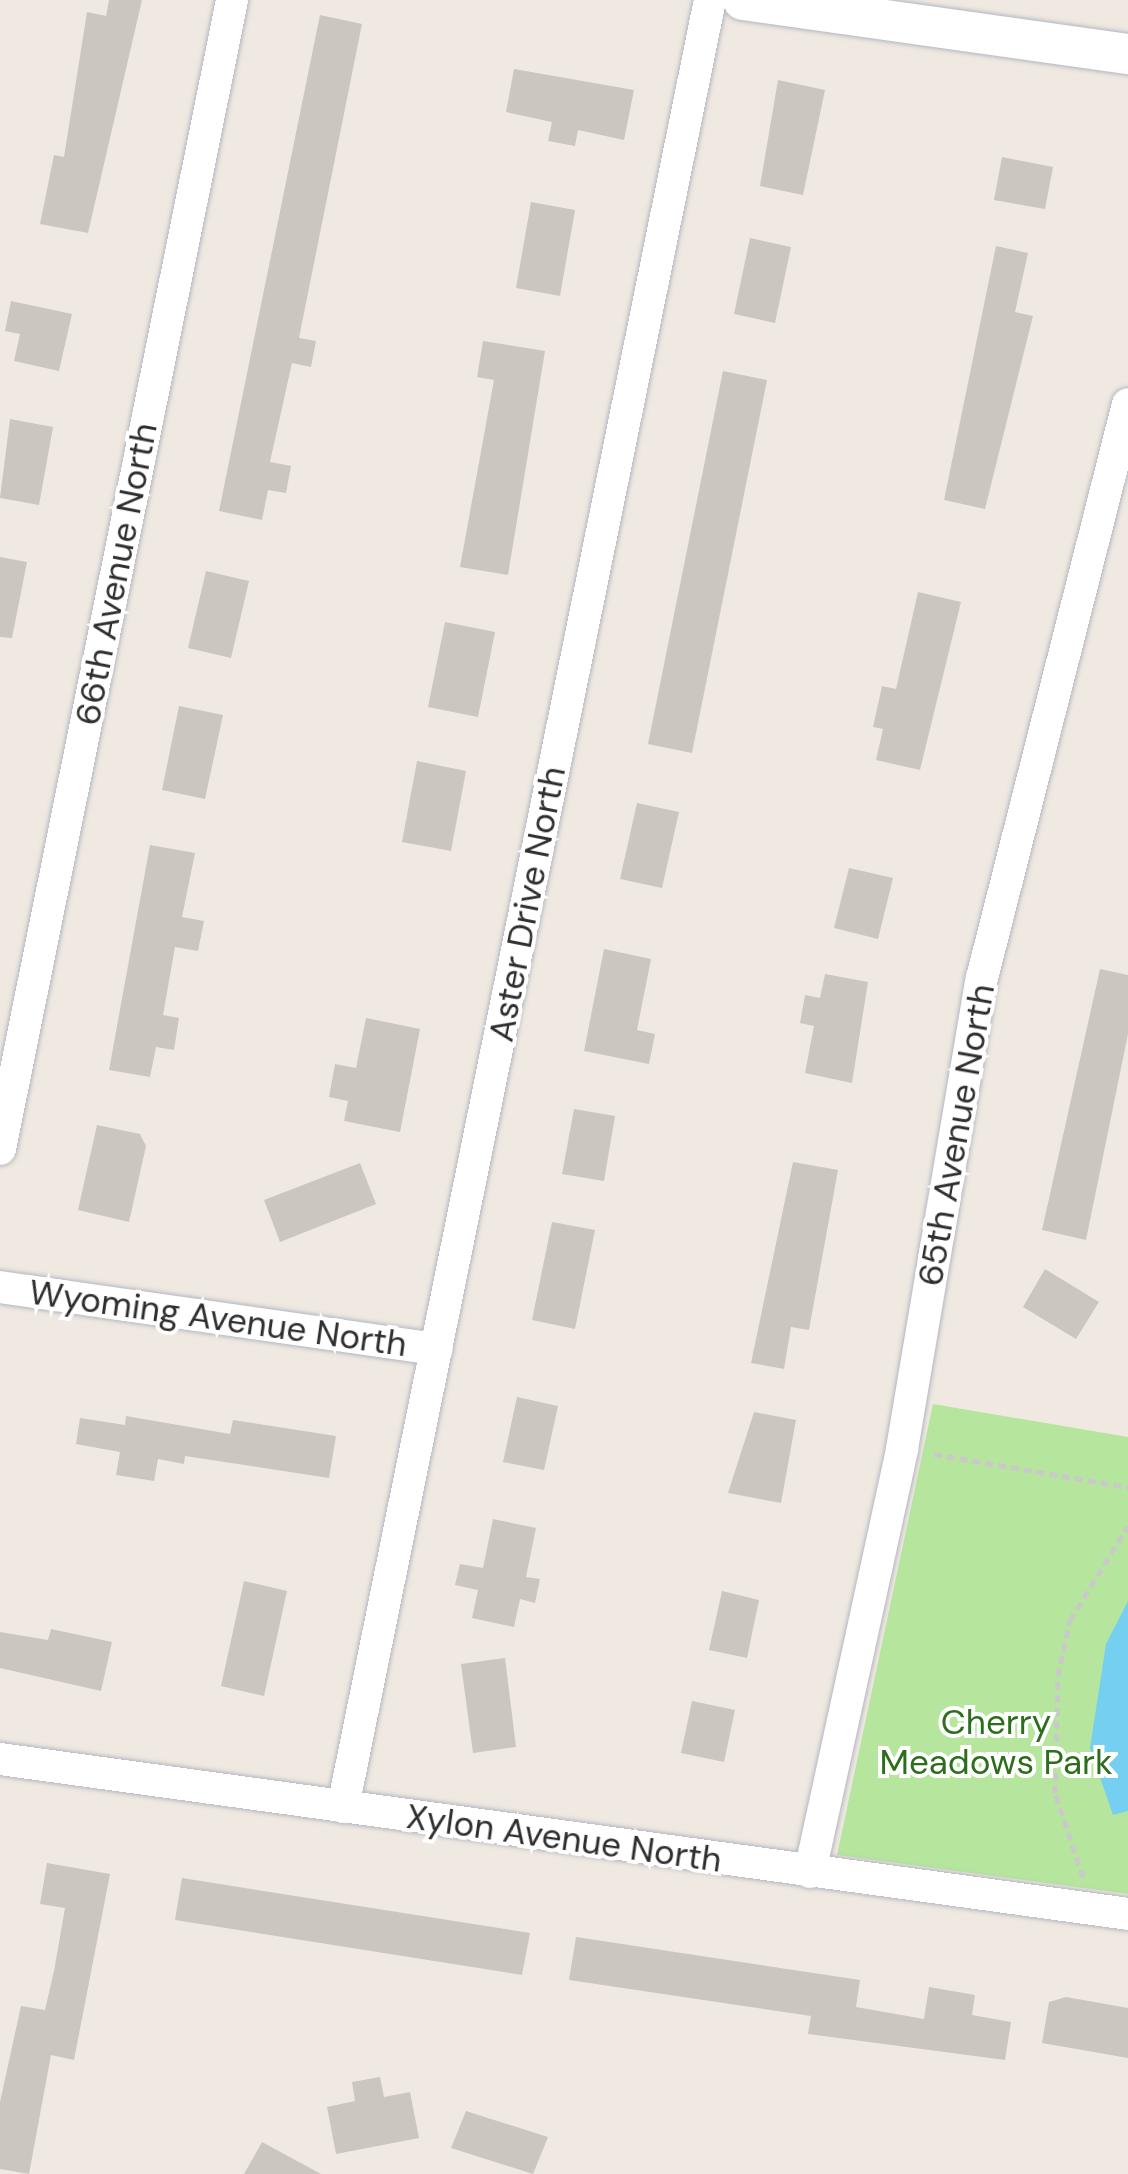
<!DOCTYPE html>
<html>
<head>
<meta charset="utf-8">
<style>
	body { margin:0 }
	#map { position:relative; width:1128px; height:2174px; overflow:hidden; background:#efe9e1; font-family:"DM Sans",sans-serif }
	div>[style] { position:absolute }
	.green>* { inset:0; background:#b6e59e }
	.water>* { inset:0; background:#75cff0 }
	.building>* { inset:0; background:#cbc7bf }
	.path>* { height:5px; margin-top:-2.5px; transform-origin:0; background:repeating-linear-gradient(90deg,#c9c9c9 0 8px,transparent 0 13px) }
	.roads { filter:drop-shadow(0 0 2px #b4b7c1) drop-shadow(0 0 2px #b4b7c1) }
	.minor>* { height:32px; margin:-16px; padding:0 16px; transform-origin:16px; border-radius:16px; background:#fff }
	.tertiary>* { height:40px; margin:-20px; padding:0 20px; transform-origin:20px; border-radius:20px; background:#fff }
	span { translate:-50% -50%; white-space:nowrap; text-align:center; line-height:1.15; -webkit-text-stroke:8px #fff; paint-order:stroke }
	.street-label { font-size:35px; color:#2e2e2e }
	.park-label { font-size:35px; color:#2c6e1b }
</style>
</head>
<body>
<div id="map">
	<div class="green">
		<div style="clip-path:polygon(933px 1404px,1128px 1437px,1128px 1894px,837px 1855px)"></div>
	</div>
	<div class="water">
		<div style="clip-path:polygon(1128px 1601px,1128px 1811px,1113px 1815px,1090px 1748px,1106px 1644px)"></div>
	</div>
	<div class="building">
		<div style="clip-path:polygon(109px 0,142px 0,88px 233px,40px 224px,54px 155px,64px 157px,87px 12px,106px 16px)"></div>
		<div style="clip-path:polygon(320px 15px,362px 24px,299px 338px,316px 341px,311px 367px,292px 363px,270px 462px,291px 466px,286px 493px,268px 490px,262px 520px,219px 511px)"></div>
		<div style="clip-path:polygon(514px 69px,634px 90px,624px 140px,578px 130px,575px 146px,548px 141px,552px 122px,506px 112px)"></div>
		<div style="clip-path:polygon(778px 80px,825px 90px,803px 195px,760px 186px)"></div>
		<div style="clip-path:polygon(1002px 157px,1053px 167px,1045px 209px,994px 200px)"></div>
		<div style="clip-path:polygon(531px 202px,575px 210px,560px 296px,516px 288px)"></div>
		<div style="clip-path:polygon(750px 238px,791px 247px,775px 323px,734px 314px)"></div>
		<div style="clip-path:polygon(996px 246px,1028px 253px,1015px 312px,1033px 316px,985px 509px,944px 500px)"></div>
		<div style="clip-path:polygon(11px 301px,72px 314px,59px 371px,14px 361px,20px 334px,5px 331px)"></div>
		<div style="clip-path:polygon(483px 341px,545px 351px,508px 575px,460px 567px,494px 380px,477px 377px)"></div>
		<div style="clip-path:polygon(723px 371px,767px 380px,692px 753px,648px 744px)"></div>
		<div style="clip-path:polygon(10px 419px,53px 427px,39px 505px,0 498px)"></div>
		<div style="clip-path:polygon(0 557px,27px 562px,12px 638px,0 637px)"></div>
		<div style="clip-path:polygon(206px 571px,249px 581px,231px 658px,188px 648px)"></div>
		<div style="clip-path:polygon(918px 592px,961px 602px,920px 770px,876px 760px,883px 729px,873px 727px,882px 686px,896px 689px)"></div>
		<div style="clip-path:polygon(445px 622px,495px 632px,478px 717px,428px 707px)"></div>
		<div style="clip-path:polygon(179px 706px,223px 715px,205px 799px,162px 790px)"></div>
		<div style="clip-path:polygon(417px 761px,466px 771px,451px 851px,402px 842px)"></div>
		<div style="clip-path:polygon(637px 803px,679px 812px,662px 888px,620px 879px)"></div>
		<div style="clip-path:polygon(150px 845px,195px 853px,182px 917px,204px 921px,198px 951px,175px 947px,163px 1015px,179px 1018px,174px 1050px,156px 1047px,150px 1077px,109px 1070px)"></div>
		<div style="clip-path:polygon(849px 868px,893px 878px,878px 939px,834px 928px)"></div>
		<div style="clip-path:polygon(604px 949px,651px 959px,637px 1030px,655px 1034px,649px 1064px,584px 1051px)"></div>
		<div style="clip-path:polygon(1100px 969px,1128px 975px,1128px 1034px,1086px 1240px,1042px 1230px)"></div>
		<div style="clip-path:polygon(825px 974px,868px 982px,852px 1083px,805px 1073px,814px 1026px,800px 1023px,805px 995px,820px 998px)"></div>
		<div style="clip-path:polygon(366px 1018px,420px 1029px,400px 1132px,344px 1121px,348px 1101px,329px 1097px,335px 1064px,356px 1068px)"></div>
		<div style="clip-path:polygon(574px 1109px,615px 1116px,604px 1181px,562px 1174px)"></div>
		<div style="clip-path:polygon(97px 1125px,140px 1134px,146px 1146px,129px 1222px,78px 1210px)"></div>
		<div style="clip-path:polygon(793px 1162px,838px 1170px,809px 1330px,791px 1327px,784px 1369px,751px 1363px)"></div>
		<div style="clip-path:polygon(360px 1163px,376px 1204px,280px 1242px,264px 1200px)"></div>
		<div style="clip-path:polygon(552px 1222px,595px 1230px,575px 1329px,532px 1320px)"></div>
		<div style="clip-path:polygon(1045px 1269px,1099px 1302px,1076px 1339px,1023px 1307px)"></div>
		<div style="clip-path:polygon(517px 1397px,558px 1406px,544px 1470px,503px 1462px)"></div>
		<div style="clip-path:polygon(754px 1412px,796px 1420px,781px 1503px,728px 1493px)"></div>
		<div style="clip-path:polygon(126px 1416px,230px 1434px,233px 1420px,336px 1436px,329px 1478px,185px 1456px,184px 1464px,158px 1459px,154px 1481px,116px 1475px,120px 1452px,76px 1444px,80px 1418px,125px 1425px)"></div>
		<div style="clip-path:polygon(493px 1519px,536px 1528px,526px 1577px,540px 1579px,535px 1603px,520px 1599px,514px 1627px,472px 1618px,478px 1590px,455px 1585px,460px 1564px,483px 1568px)"></div>
		<div style="clip-path:polygon(244px 1581px,287px 1591px,264px 1696px,221px 1686px)"></div>
		<div style="clip-path:polygon(722px 1591px,759px 1600px,747px 1658px,709px 1650px)"></div>
		<div style="clip-path:polygon(51px 1629px,112px 1642px,101px 1691px,0 1668px,0 1632px,48px 1640px)"></div>
		<div style="clip-path:polygon(505px 1658px,516px 1747px,473px 1753px,461px 1664px)"></div>
		<div style="clip-path:polygon(692px 1701px,735px 1710px,724px 1762px,681px 1753px)"></div>
		<div style="clip-path:polygon(47px 1863px,110px 1874px,74px 2060px,51px 2055px,29px 2174px,0 2169px,0 2102px,21px 2006px,45px 2010px,54px 1971px,65px 1908px,40px 1904px)"></div>
		<div style="clip-path:polygon(182px 1878px,530px 1933px,522px 1975px,175px 1920px)"></div>
		<div style="clip-path:polygon(576px 1937px,860px 1980px,856px 2007px,924px 2019px,929px 1987px,975px 1995px,972px 2015px,1011px 2022px,1005px 2060px,808px 2034px,811px 2016px,569px 1980px)"></div>
		<div style="clip-path:polygon(1066px 1997px,1128px 2008px,1128px 2058px,1042px 2043px,1049px 2002px)"></div>
		<div style="clip-path:polygon(380px 2077px,384px 2097px,410px 2092px,419px 2138px,336px 2154px,327px 2107px,355px 2101px,352px 2082px)"></div>
		<div style="clip-path:polygon(466px 2111px,548px 2137px,533px 2174px,451px 2148px)"></div>
		<div style="clip-path:polygon(262px 2142px,321px 2174px,244px 2174px)"></div>
	</div>
	<div class="path">
		<div style="left:934px;top:1454px;width:197px;rotate:9.7deg"></div>
		<div style="left:1083px;top:1877px;width:89px;rotate:-108.4deg"></div>
		<div style="left:1055px;top:1793px;width:117px;rotate:-88.5deg"></div>
		<div style="left:1058px;top:1676px;width:57px;rotate:-77.9deg"></div>
		<div style="left:1070px;top:1620px;width:110px;rotate:-58.3deg"></div>
	</div>
	<div class="roads">
		<div class="minor">
			<div style="left:0;top:1149px;width:1172px;rotate:-78.58deg"></div>
			<div style="left:0;top:1287px;width:441px;rotate:8.1deg"></div>
			<div style="left:0;top:1759px;width:1139px;rotate:7.82deg"></div>
			<div style="left:343px;top:1807px;width:1844px;rotate:-78.52deg"></div>
			<div style="left:810px;top:1872px;width:433px;rotate:-77.7deg"></div>
			<div style="left:902px;top:1449px;width:478px;rotate:-80.4deg"></div>
			<div style="left:982px;top:978px;width:592px;rotate:-75.73deg"></div>
		</div>
		<div class="tertiary">
			<div style="left:743px;top:0;width:389px;rotate:8deg"></div>
		</div>
	</div>
	<div class="street-label">
		<span style="left:116px;top:574px;rotate:-79deg">66th Avenue North</span>
		<span style="left:527px;top:904px;rotate:-79deg">Aster Drive North</span>
		<span style="left:956px;top:1135px;rotate:-80deg">65th Avenue North</span>
		<span style="left:218px;top:1318px;rotate:8deg">Wyoming Avenue North</span>
		<span style="left:564px;top:1838px;rotate:8deg">Xylon Avenue North</span>
	</div>
	<div class="park-label">
		<span style="left:996px;top:1742px">Cherry<br>Meadows Park</span>
	</div>
</div>
</body>
</html>
